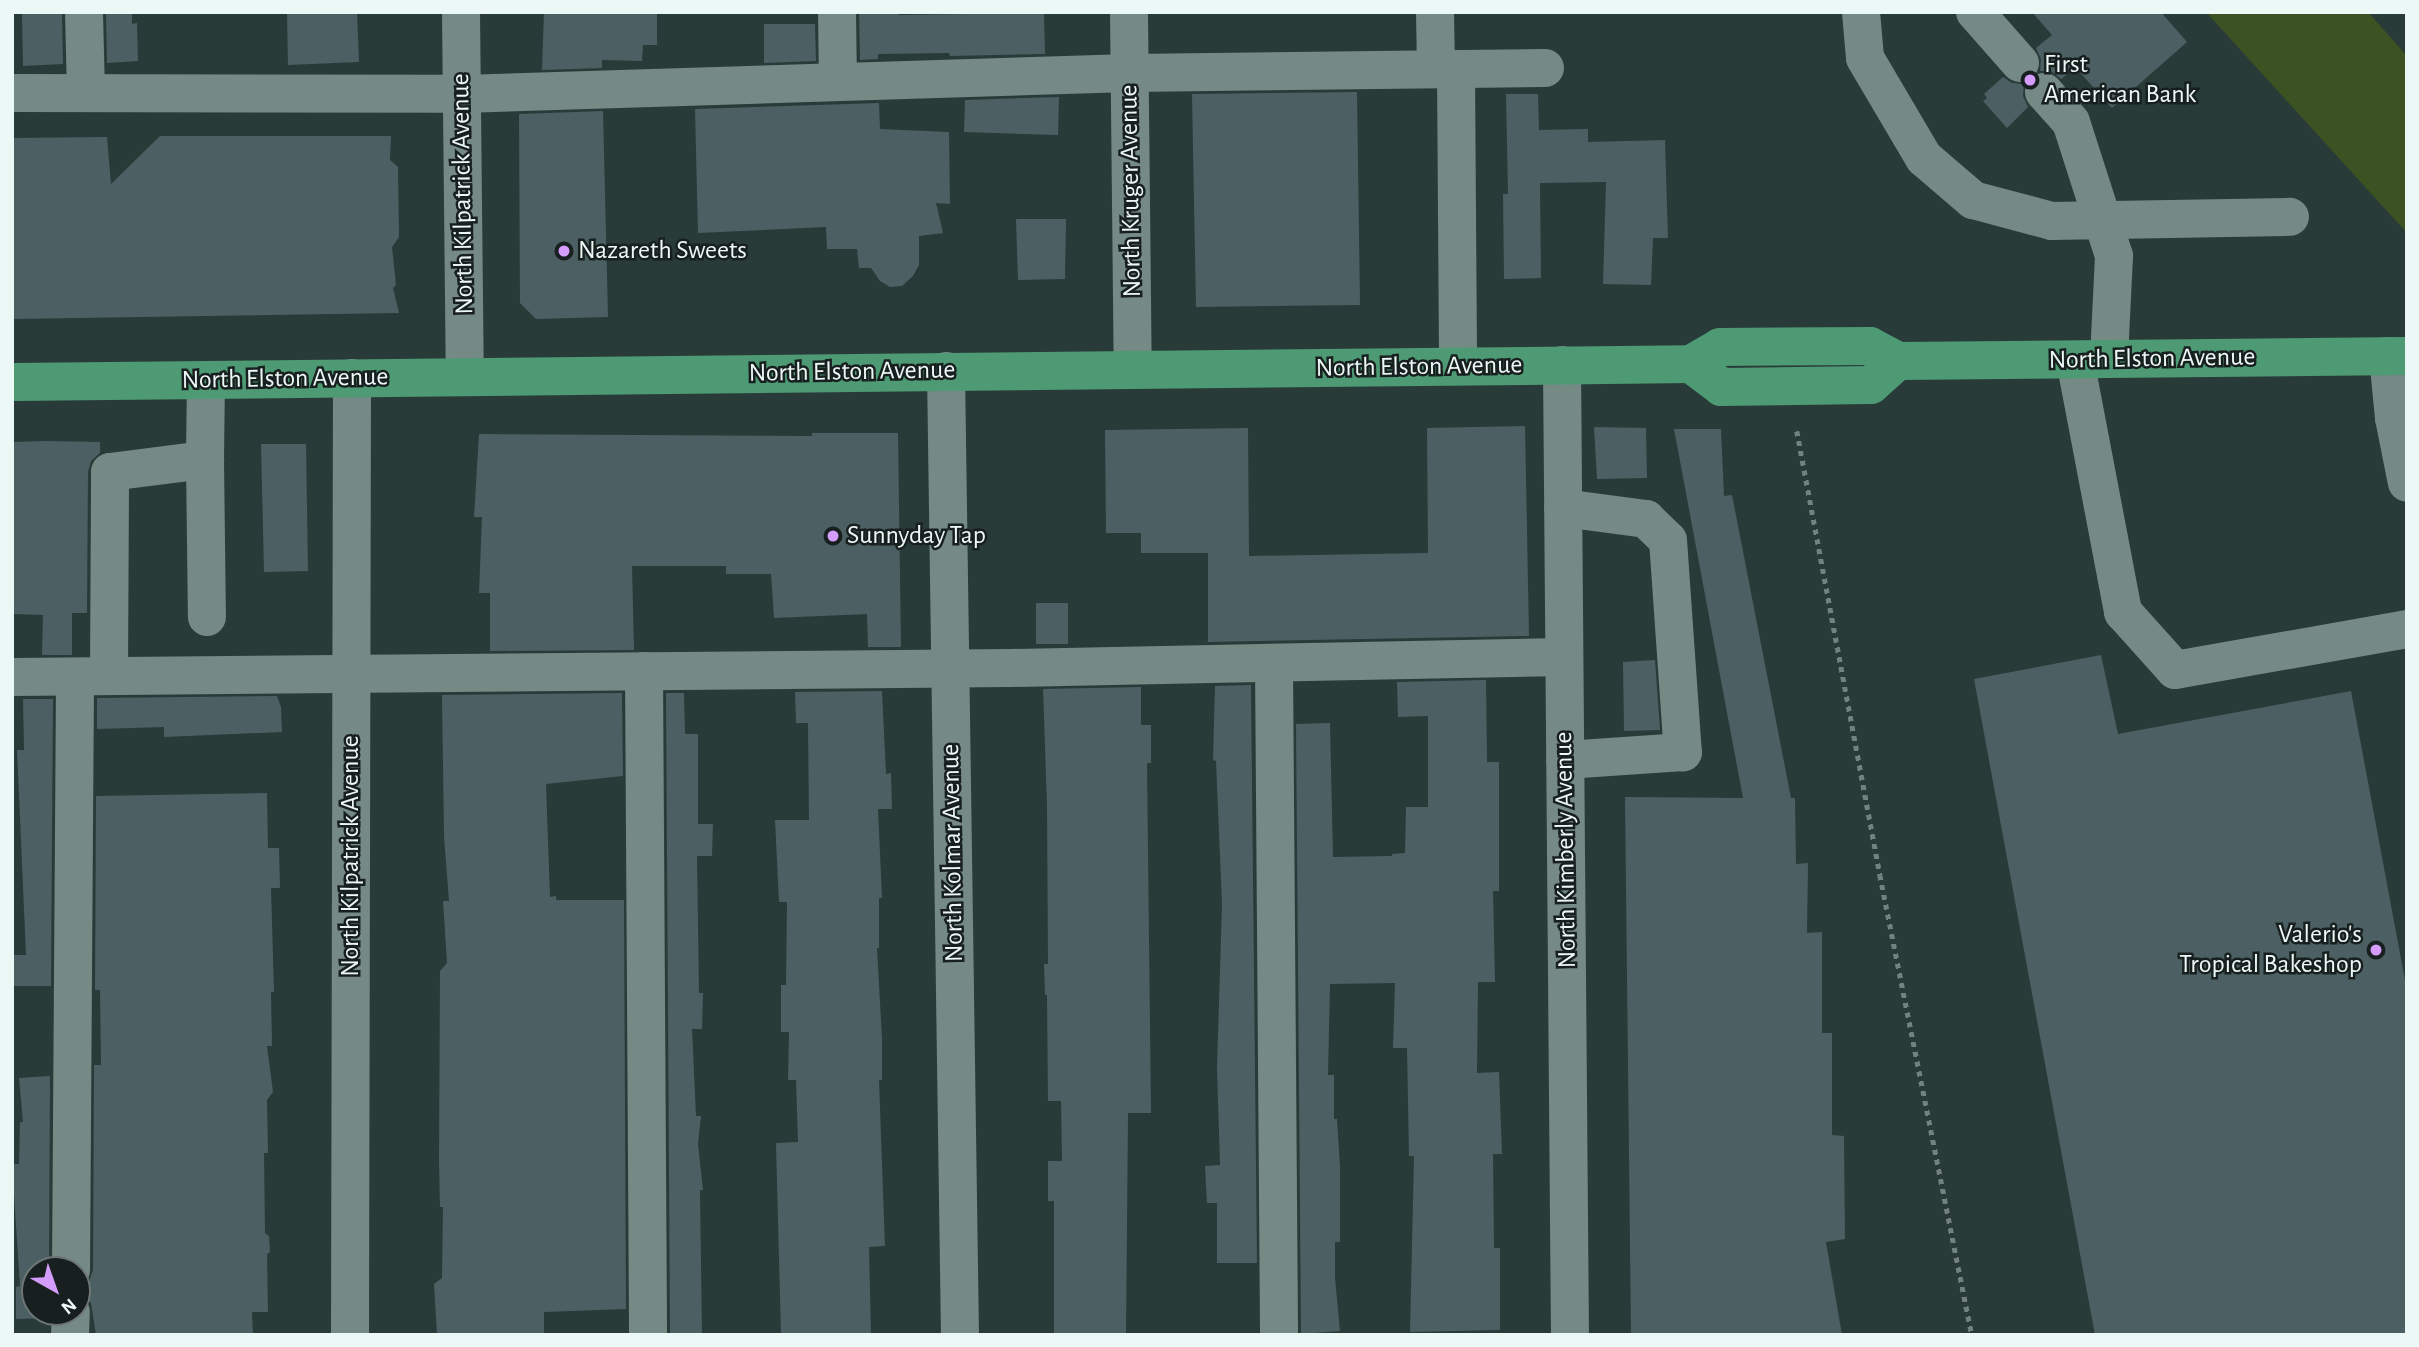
<!DOCTYPE html>
<html>
<head>
<meta charset="utf-8">
<style>
	body { margin:0 }
	#map { position:relative; width:2419px; height:1347px; overflow:hidden; background:#293b38; font-family:"Alegreya Sans",sans-serif }
	div>[style] { position:absolute }
	.green>* { inset:0; background:#3c5223 }
	.building>* { inset:0; background:#4c6063 }
	.path>* { height:4.5px; margin-top:-2.25px; transform-origin:0; background:repeating-linear-gradient(90deg,#73827f 0 5px,transparent 0 10px) }
	.minor>* { height:38px; margin:-19px; padding:0 19px; transform-origin:19px; border-radius:19px; background:#758985 }
	.major>* { height:38px; margin:-19px; padding:0 19px; transform-origin:19px; border-radius:19px; background:#4d9a74 }
	.dots>* { width:19px; height:19px; translate:-50% -50%; box-sizing:border-box; border:4px solid #18201f; border-radius:50% }
	span { translate:-50% -50%; white-space:nowrap; text-align:center; line-height:1.15; -webkit-text-stroke:5px #18201f; paint-order:stroke }
	.poi-label { font-size:26px; color:#ecf8f5 }
	.left { translate:0 -50%; text-align:left }
	.right { translate:-100% -50%; text-align:right }
	.street-label { font-size:26px; color:#ecf8f5 }
	.frame { position:absolute; inset:0; border:14px solid #ecf8f5; pointer-events:none }
	.north { position:absolute; left:21px; top:1256px; width:70px; height:70px; box-sizing:border-box; background:#18201f; border:2px solid #6d7675; border-radius:50%; rotate:140deg; font-size:19px; font-weight:700; line-height:28px; text-align:center; color:#ecf8f5 }
	.north::after { content:''; display:block; margin:auto; width:24px; height:32px; background:#d49cfc; clip-path:polygon(50% 0,100% 100%,50% 72%,0 100%) }
</style>
</head>
<body>
<div id="map">
	<div class="green">
		<div style="clip-path:polygon(2206px 12px,2368px 12px,2407px 56px,2407px 233px)"></div>
	</div>
	<div class="building">
		<div style="clip-path:polygon(106px 12px,132px 12px,132px 24px,137px 23px,138px 61px,107px 63px)"></div>
		<div style="clip-path:polygon(287px 12px,357px 12px,359px 62px,288px 65px)"></div>
		<div style="clip-path:polygon(544px 12px,657px 12px,657px 45px,643px 45px,642px 61px,602px 60px,602px 68px,542px 70px)"></div>
		<div style="clip-path:polygon(859px 12px,899px 12px,899px 15px,1044px 13px,1045px 54px,950px 56px,949px 53px,878px 54px,878px 59px,860px 60px)"></div>
		<div style="clip-path:polygon(2032px 12px,2161px 12px,2187px 42px,2112px 108px,2076px 68px,2061px 79px,2051px 71px,2040px 71px,2041px 59px,2036px 48px,2052px 35px)"></div>
		<div style="clip-path:polygon(62px 13px,63px 64px,23px 66px,22px 14px)"></div>
		<div style="clip-path:polygon(764px 24px,815px 24px,816px 61px,764px 63px)"></div>
		<div style="clip-path:polygon(2003px 77px,2012px 83px,2024px 84px,2023px 96px,2028px 107px,2007px 128px,1983px 101px,1987px 98px,1984px 94px)"></div>
		<div style="clip-path:polygon(1357px 92px,1360px 305px,1196px 307px,1192px 94px)"></div>
		<div style="clip-path:polygon(1506px 94px,1538px 94px,1539px 130px,1588px 129px,1588px 142px,1665px 140px,1668px 238px,1653px 238px,1651px 285px,1603px 284px,1606px 182px,1540px 183px,1541px 278px,1504px 279px,1503px 194px,1508px 194px)"></div>
		<div style="clip-path:polygon(1059px 97px,1058px 135px,964px 132px,965px 100px)"></div>
		<div style="clip-path:polygon(879px 103px,880px 129px,949px 132px,950px 204px,936px 203px,943px 233px,919px 236px,919px 265px,913px 276px,902px 286px,890px 287px,880px 281px,871px 268px,859px 268px,857px 249px,827px 249px,826px 227px,698px 233px,695px 109px)"></div>
		<div style="clip-path:polygon(603px 111px,608px 317px,536px 319px,520px 303px,519px 114px)"></div>
		<div style="clip-path:polygon(160px 136px,391px 136px,390px 160px,398px 167px,399px 237px,392px 247px,396px 285px,393px 288px,399px 313px,12px 319px,12px 138px,107px 137px,111px 184px)"></div>
		<div style="clip-path:polygon(1016px 219px,1066px 219px,1065px 279px,1018px 280px)"></div>
		<div style="clip-path:polygon(1525px 426px,1529px 636px,1208px 642px,1208px 553px,1141px 553px,1141px 533px,1106px 533px,1105px 430px,1248px 428px,1249px 556px,1428px 553px,1427px 428px)"></div>
		<div style="clip-path:polygon(1594px 427px,1646px 428px,1647px 478px,1597px 479px)"></div>
		<div style="clip-path:polygon(1674px 429px,1721px 429px,1724px 496px,1732px 495px,1791px 798px,1795px 798px,1796px 864px,1808px 863px,1807px 933px,1822px 932px,1822px 1033px,1832px 1033px,1832px 1135px,1844px 1136px,1845px 1239px,1826px 1242px,1842px 1335px,1631px 1335px,1625px 797px,1743px 798px)"></div>
		<div style="clip-path:polygon(812px 433px,898px 433px,901px 647px,868px 647px,867px 614px,774px 618px,771px 574px,726px 574px,726px 566px,632px 566px,634px 650px,490px 651px,490px 593px,479px 593px,482px 517px,474px 517px,479px 434px,812px 436px)"></div>
		<div style="clip-path:polygon(46px 441px,100px 442px,100px 453px,91px 461px,88px 472px,87px 613px,72px 613px,72px 655px,42px 655px,43px 615px,12px 614px,12px 442px)"></div>
		<div style="clip-path:polygon(261px 444px,306px 444px,308px 571px,264px 572px)"></div>
		<div style="clip-path:polygon(1036px 603px,1068px 603px,1068px 644px,1036px 644px)"></div>
		<div style="clip-path:polygon(2101px 655px,2118px 734px,2351px 691px,2407px 991px,2407px 1335px,2095px 1335px,1974px 679px)"></div>
		<div style="clip-path:polygon(1655px 660px,1660px 730px,1624px 731px,1623px 662px)"></div>
		<div style="clip-path:polygon(1486px 680px,1487px 762px,1499px 762px,1499px 891px,1493px 891px,1495px 982px,1478px 982px,1477px 1073px,1499px 1072px,1502px 1154px,1493px 1154px,1494px 1248px,1500px 1248px,1500px 1330px,1410px 1332px,1414px 1156px,1409px 1156px,1407px 1048px,1393px 1048px,1395px 983px,1330px 984px,1328px 1075px,1334px 1075px,1334px 1119px,1337px 1119px,1340px 1166px,1340px 1242px,1335px 1242px,1335px 1278px,1340px 1331px,1301px 1334px,1296px 724px,1330px 723px,1333px 857px,1392px 856px,1392px 854px,1405px 853px,1406px 807px,1428px 807px,1428px 716px,1398px 717px,1397px 682px)"></div>
		<div style="clip-path:polygon(1251px 685px,1257px 1263px,1217px 1263px,1217px 1203px,1207px 1203px,1205px 1166px,1220px 1165px,1217px 1068px,1222px 904px,1216px 761px,1213px 760px,1215px 686px)"></div>
		<div style="clip-path:polygon(1141px 687px,1141px 725px,1151px 725px,1151px 763px,1147px 763px,1151px 1113px,1128px 1113px,1126px 1335px,1054px 1335px,1054px 1201px,1048px 1201px,1048px 1161px,1062px 1161px,1061px 1101px,1048px 1101px,1047px 995px,1045px 995px,1044px 964px,1048px 964px,1047px 805px,1043px 689px)"></div>
		<div style="clip-path:polygon(882px 691px,886px 774px,891px 773px,892px 809px,878px 809px,882px 898px,879px 898px,879px 948px,877px 948px,882px 1039px,882px 1080px,879px 1080px,885px 1246px,869px 1247px,871px 1335px,781px 1335px,776px 1143px,798px 1142px,796px 1080px,788px 1080px,789px 1032px,781px 1032px,781px 985px,786px 985px,787px 902px,779px 902px,775px 820px,809px 820px,808px 723px,796px 723px,795px 692px)"></div>
		<div style="clip-path:polygon(622px 693px,623px 776px,546px 784px,550px 897px,556px 896px,556px 900px,624px 900px,626px 1309px,544px 1312px,544px 1335px,437px 1335px,434px 1284px,442px 1278px,443px 1207px,440px 1207px,439px 1161px,440px 971px,447px 963px,443px 901px,449px 901px,444px 836px,442px 695px)"></div>
		<div style="clip-path:polygon(666px 693px,684px 693px,685px 734px,698px 734px,698px 824px,713px 824px,712px 856px,697px 856px,699px 993px,703px 993px,702px 1029px,692px 1029px,696px 1116px,701px 1116px,698px 1144px,703px 1190px,700px 1190px,702px 1335px,670px 1335px)"></div>
		<div style="clip-path:polygon(277px 696px,281px 707px,282px 732px,164px 737px,164px 727px,97px 729px,97px 698px)"></div>
		<div style="clip-path:polygon(23px 699px,53px 699px,51px 986px,12px 986px,12px 955px,26px 955px,17px 750px,24px 750px)"></div>
		<div style="clip-path:polygon(267px 793px,268px 848px,279px 848px,280px 888px,271px 888px,274px 992px,271px 992px,272px 1046px,267px 1046px,273px 1092px,267px 1100px,268px 1153px,264px 1153px,265px 1233px,269px 1236px,270px 1252px,267px 1254px,268px 1312px,252px 1312px,253px 1335px,96px 1335px,91px 1303px,77px 1290px,89px 1282px,93px 1270px,94px 1065px,101px 1065px,100px 990px,95px 990px,96px 796px)"></div>
		<div style="clip-path:polygon(50px 1076px,49px 1270px,35px 1270px,35px 1312px,49px 1312px,49px 1318px,16px 1319px,16px 1287px,20px 1286px,12px 1164px,19px 1164px,20px 1122px,23px 1122px,19px 1078px)"></div>
	</div>
	<div class="path">
		<div style="left:1797px;top:431px;width:452px;rotate:79.4deg"></div>
		<div style="left:1880px;top:875px;width:469px;rotate:78.7deg"></div>
	</div>
	<div class="minor">
		<div style="left:84px;top:12px;width:81px;rotate:88.6deg"></div>
		<div style="left:461px;top:12px;width:365px;rotate:89.4deg"></div>
		<div style="left:837px;top:12px;width:70px;rotate:89.2deg"></div>
		<div style="left:1129px;top:12px;width:357px;rotate:89.4deg"></div>
		<div style="left:1435px;top:12px;width:57px;rotate:89deg"></div>
		<div style="left:1861px;top:12px;width:46px;rotate:85deg"></div>
		<div style="left:1865px;top:58px;width:116px;rotate:59.5deg"></div>
		<div style="left:1924px;top:158px;width:65px;rotate:40.6deg"></div>
		<div style="left:1973px;top:200px;width:82px;rotate:14.9deg"></div>
		<div style="left:2052px;top:221px;width:238px;rotate:-1deg"></div>
		<div style="left:1975px;top:12px;width:68px;rotate:48.6deg"></div>
		<div style="left:1456px;top:69px;width:297px;rotate:89.6deg"></div>
		<div style="left:2044px;top:92px;width:40px;rotate:48deg"></div>
		<div style="left:2071px;top:122px;width:141px;rotate:72.2deg"></div>
		<div style="left:2114px;top:256px;width:103px;rotate:92.8deg"></div>
		<div style="left:12px;top:93px;width:450px;rotate:0.1deg"></div>
		<div style="left:462px;top:94px;width:668px;rotate:-1.8deg"></div>
		<div style="left:1130px;top:73px;width:415px;rotate:-0.7deg"></div>
		<div style="left:2388px;top:356px;width:62px;rotate:84.5deg"></div>
		<div style="left:2394px;top:418px;width:66px;rotate:78.7deg"></div>
		<div style="left:2075px;top:360px;width:257px;rotate:79.2deg"></div>
		<div style="left:2123px;top:612px;width:78px;rotate:48.1deg"></div>
		<div style="left:2175px;top:670px;width:236px;rotate:-10deg"></div>
		<div style="left:1562px;top:365px;width:970px;rotate:89.53deg"></div>
		<div style="left:946px;top:371px;width:964px;rotate:89.17deg"></div>
		<div style="left:205px;top:460px;width:157px;rotate:89.3deg"></div>
		<div style="left:1563px;top:508px;width:84px;rotate:7.5deg"></div>
		<div style="left:1646px;top:519px;width:30px;rotate:44deg"></div>
		<div style="left:1668px;top:540px;width:213px;rotate:86deg"></div>
		<div style="left:1683px;top:752px;width:118px;rotate:176.1deg"></div>
		<div style="left:1274px;top:664px;width:671px;rotate:89.57deg"></div>
		<div style="left:644px;top:671px;width:664px;rotate:89.65deg"></div>
		<div style="left:109px;top:676px;width:204px;rotate:-89.7deg"></div>
		<div style="left:110px;top:472px;width:96px;rotate:-7.2deg"></div>
		<div style="left:205px;top:460px;width:80px;rotate:-89.3deg"></div>
		<div style="left:12px;top:677px;width:998px;rotate:-0.52deg"></div>
		<div style="left:1010px;top:668px;width:554px;rotate:-1.14deg"></div>
		<div style="left:71px;top:1270px;width:593px;rotate:-89.61deg"></div>
		<div style="left:70px;top:1335px;width:23px;rotate:-88deg"></div>
		<div style="left:350px;top:1335px;width:957px;rotate:-89.88deg"></div>
	</div>
	<div class="major">
		<div style="left:1691px;top:364px;width:38px;rotate:37deg"></div>
		<div style="left:1721px;top:387px;width:150px;rotate:-0.8deg"></div>
		<div style="left:1871px;top:385px;width:36px;rotate:-42deg"></div>
		<div style="left:12px;top:382px;width:1679px;rotate:-0.61deg"></div>
		<div style="left:1691px;top:364px;width:34px;rotate:-30deg"></div>
		<div style="left:1720px;top:347px;width:150px;rotate:-0.4deg"></div>
		<div style="left:1870px;top:346px;width:32px;rotate:28deg"></div>
		<div style="left:1898px;top:361px;width:509px;rotate:-0.56deg"></div>
	</div>
	<div class="dots">
		<div style="left:2030px;top:80px;background:#d49cfc"></div>
		<div style="left:564px;top:251px;background:#d49cfc"></div>
		<div style="left:833px;top:536px;background:#d49cfc"></div>
		<div style="left:2376px;top:950px;background:#d49cfc"></div>
	</div>
	<div class="poi-label">
		<span class="left" style="left:2044px;top:80px">First<br>American Bank</span>
		<span class="left" style="left:578px;top:251px">Nazareth Sweets</span>
		<span class="left" style="left:847px;top:536px">Sunnyday Tap</span>
		<span class="right" style="left:2362px;top:950px">Valerio's<br>Tropical Bakeshop</span>
	</div>
	<div class="street-label">
		<span style="left:1131px;top:191px;rotate:-91deg">North Kruger Avenue</span>
		<span style="left:463px;top:194px;rotate:-91deg">North Kilpatrick Avenue</span>
		<span style="left:2152px;top:359px;rotate:-1deg">North Elston Avenue</span>
		<span style="left:1419px;top:367px;rotate:-1deg">North Elston Avenue</span>
		<span style="left:852px;top:372px;rotate:-1deg">North Elston Avenue</span>
		<span style="left:285px;top:379px;rotate:-1deg">North Elston Avenue</span>
		<span style="left:1566px;top:850px;rotate:-91deg">North Kimberly Avenue</span>
		<span style="left:953px;top:853px;rotate:-91deg">North Kolmar Avenue</span>
		<span style="left:351px;top:856px;rotate:-90deg">North Kilpatrick Avenue</span>
	</div>
	<div class="frame"></div>
	<div class="north">N</div>
</div>
</body>
</html>
